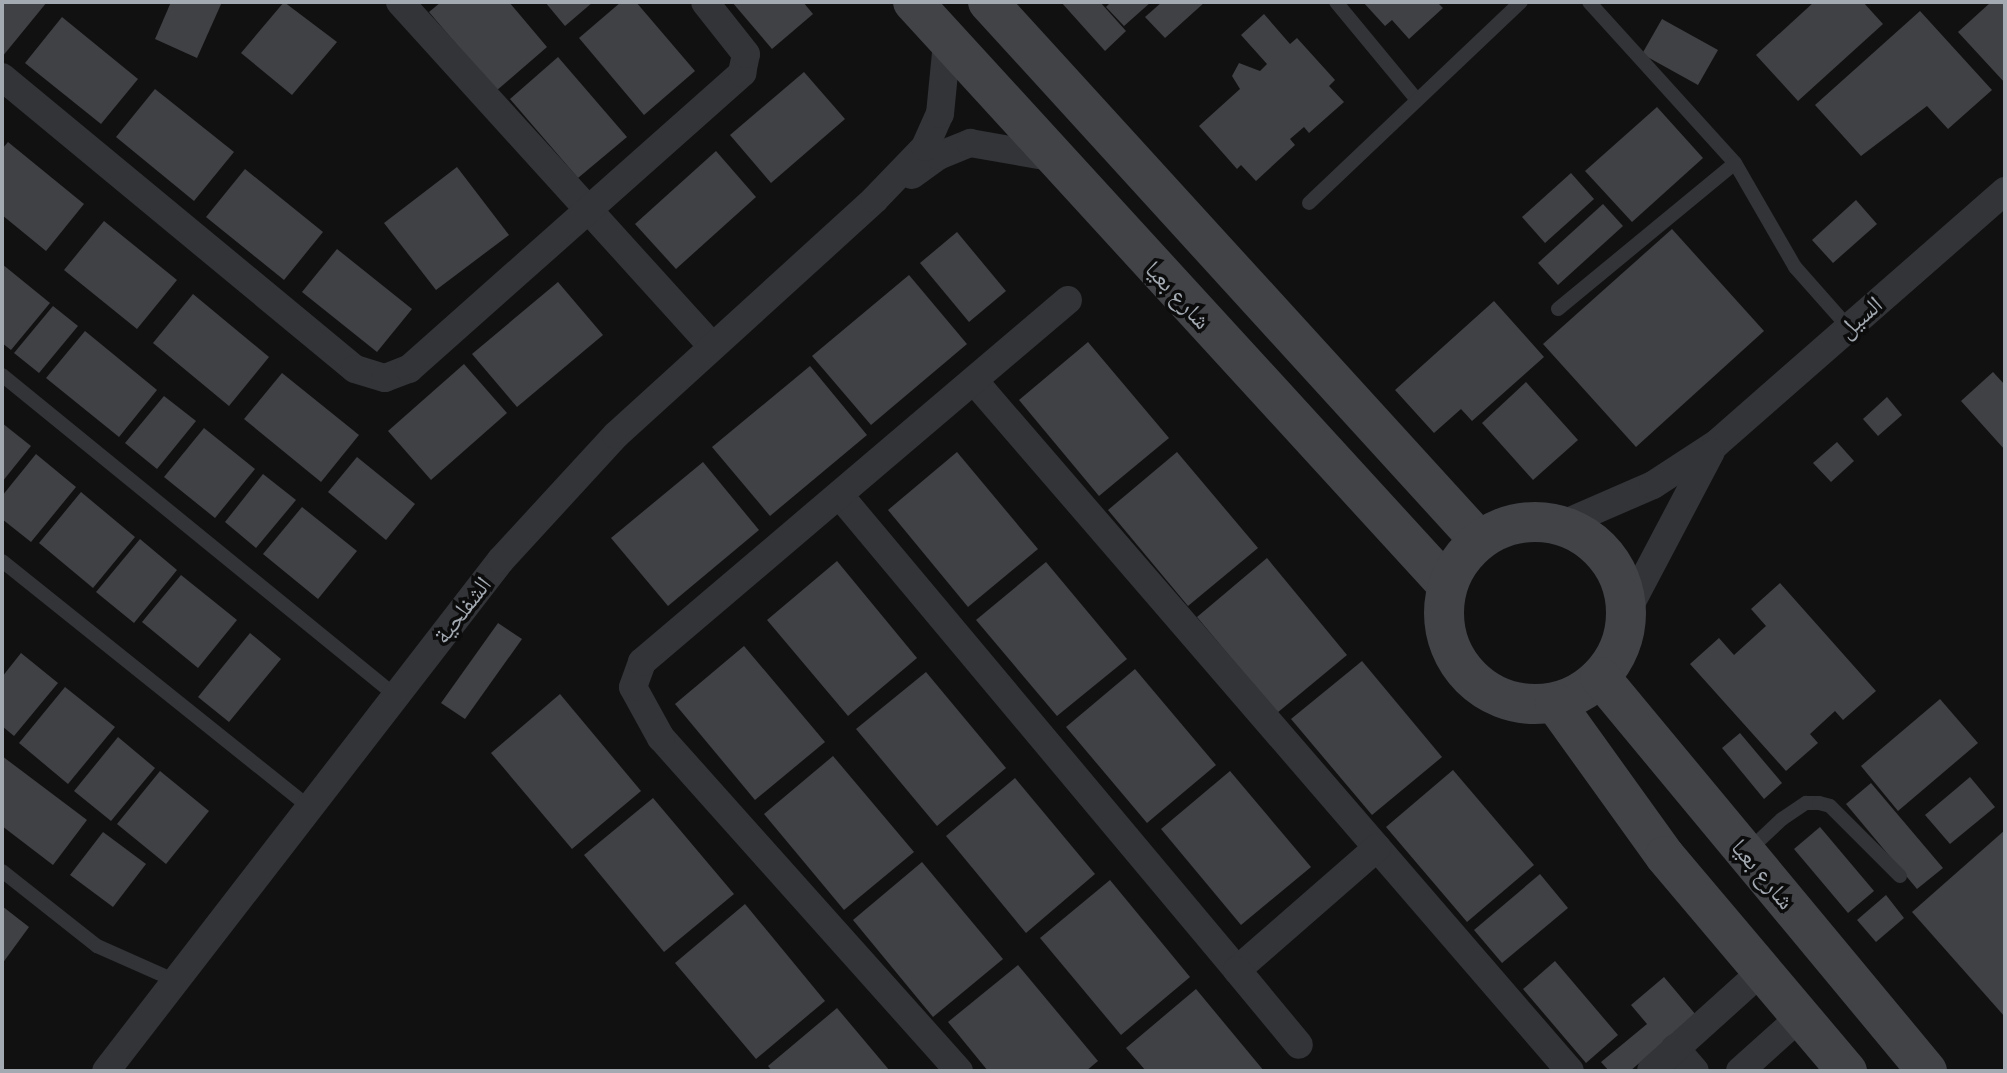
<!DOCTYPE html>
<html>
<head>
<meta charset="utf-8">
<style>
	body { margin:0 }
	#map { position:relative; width:2007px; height:1073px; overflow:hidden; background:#111112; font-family:Figtree,"Noto Naskh Arabic",sans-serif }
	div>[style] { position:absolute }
	.building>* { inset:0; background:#404145 }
	.service>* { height:14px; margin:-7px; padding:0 7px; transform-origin:7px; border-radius:7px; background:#323437 }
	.minor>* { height:28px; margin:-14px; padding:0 14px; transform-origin:14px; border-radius:14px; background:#323437 }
	.secondary>* { height:40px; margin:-20px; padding:0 20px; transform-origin:20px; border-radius:20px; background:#414347 }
	.secondary>.ring { margin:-20px; padding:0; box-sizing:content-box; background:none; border:40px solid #414347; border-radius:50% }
	span { translate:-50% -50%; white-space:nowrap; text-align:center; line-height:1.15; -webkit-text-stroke:7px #0c0c0d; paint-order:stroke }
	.street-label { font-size:24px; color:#a3aab2 }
	.frame { position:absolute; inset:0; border:4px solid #a3aab2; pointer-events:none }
</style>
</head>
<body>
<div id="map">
	<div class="building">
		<div style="clip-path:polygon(2px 2px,47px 2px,2px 57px)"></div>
		<div style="clip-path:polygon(171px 2px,222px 2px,197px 58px,155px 39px)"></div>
		<div style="clip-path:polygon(284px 2px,337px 42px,292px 95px,241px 53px)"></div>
		<div style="clip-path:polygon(441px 2px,509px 2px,547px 47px,496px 91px,429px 12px)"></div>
		<div style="clip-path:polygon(545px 2px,593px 2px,565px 26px)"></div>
		<div style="clip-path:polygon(621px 2px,636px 2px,695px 71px,644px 115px,579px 38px)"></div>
		<div style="clip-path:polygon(732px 2px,803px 2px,813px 14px,772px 49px)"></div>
		<div style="clip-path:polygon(1061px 2px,1100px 2px,1126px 31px,1105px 51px)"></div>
		<div style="clip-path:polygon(1111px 2px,1151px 2px,1124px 26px,1106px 7px)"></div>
		<div style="clip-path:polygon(1162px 2px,1205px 2px,1165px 38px,1145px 17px)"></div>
		<div style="clip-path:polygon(1363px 2px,1437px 2px,1443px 8px,1409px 39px,1392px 20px,1385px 26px)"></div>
		<div style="clip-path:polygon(1814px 2px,1863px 2px,1883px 24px,1798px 101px,1756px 55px)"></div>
		<div style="clip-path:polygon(1991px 2px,2005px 2px,2005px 83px,1958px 32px)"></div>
		<div style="clip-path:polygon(1920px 11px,1992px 90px,1948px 129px,1927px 106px,1861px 156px,1815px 105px)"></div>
		<div style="clip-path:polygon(1264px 14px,1290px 44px,1297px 38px,1335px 80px,1329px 86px,1344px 102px,1309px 133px,1304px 127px,1290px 139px,1295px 145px,1256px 181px,1241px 165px,1237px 169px,1199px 126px,1240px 89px,1232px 76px,1239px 63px,1260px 71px,1267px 64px,1241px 35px)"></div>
		<div style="clip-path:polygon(62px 17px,138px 79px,101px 124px,25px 63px)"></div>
		<div style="clip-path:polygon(1662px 19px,1718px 50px,1698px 85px,1642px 54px)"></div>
		<div style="clip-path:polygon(558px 57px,627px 137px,578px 178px,510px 99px)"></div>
		<div style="clip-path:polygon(804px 72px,845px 119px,771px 183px,730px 135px)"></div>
		<div style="clip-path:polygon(155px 89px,234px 152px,194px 201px,116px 137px)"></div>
		<div style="clip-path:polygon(1657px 107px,1703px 158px,1632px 222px,1585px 171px)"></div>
		<div style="clip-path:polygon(8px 142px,84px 204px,46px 251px,2px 215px,2px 149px)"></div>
		<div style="clip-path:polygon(716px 151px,756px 197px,676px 269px,635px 224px)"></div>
		<div style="clip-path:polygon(457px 167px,509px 235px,436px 290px,384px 223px)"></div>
		<div style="clip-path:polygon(245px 169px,323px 232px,284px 280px,206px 217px)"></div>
		<div style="clip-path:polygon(1571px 173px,1594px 199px,1545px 243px,1522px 217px)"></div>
		<div style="clip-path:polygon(1856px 200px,1877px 224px,1833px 263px,1812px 240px)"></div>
		<div style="clip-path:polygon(1603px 204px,1623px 226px,1558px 285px,1538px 263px)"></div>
		<div style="clip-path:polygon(104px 221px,177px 280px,137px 329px,64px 270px)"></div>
		<div style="clip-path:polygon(1672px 229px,1764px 331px,1636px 447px,1543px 344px)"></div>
		<div style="clip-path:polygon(957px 232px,1006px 291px,969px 322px,920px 263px)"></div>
		<div style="clip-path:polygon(337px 249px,412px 309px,377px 352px,302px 292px)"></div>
		<div style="clip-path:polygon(2px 264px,50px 303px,11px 350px,2px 343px)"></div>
		<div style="clip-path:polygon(909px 275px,967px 344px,871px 425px,812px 356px)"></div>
		<div style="clip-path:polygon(558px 282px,603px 335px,517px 407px,472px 354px)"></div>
		<div style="clip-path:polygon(193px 294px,269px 357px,229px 406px,153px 343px)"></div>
		<div style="clip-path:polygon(1494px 301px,1544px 357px,1472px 421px,1461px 409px,1434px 433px,1395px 390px)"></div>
		<div style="clip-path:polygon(53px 306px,78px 326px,39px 373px,14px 353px)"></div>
		<div style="clip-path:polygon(85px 331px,157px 390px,119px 437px,46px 378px)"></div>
		<div style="clip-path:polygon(1088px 342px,1169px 438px,1099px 496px,1019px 400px)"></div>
		<div style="clip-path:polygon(464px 364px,507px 413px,431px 480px,388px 431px)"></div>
		<div style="clip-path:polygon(810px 366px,867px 435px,770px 516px,712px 447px)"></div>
		<div style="clip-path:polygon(1993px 372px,2005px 385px,2005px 450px,1961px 401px)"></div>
		<div style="clip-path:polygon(282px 373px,359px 435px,321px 482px,244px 419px)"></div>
		<div style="clip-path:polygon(1526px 382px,1578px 440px,1533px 480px,1482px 423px)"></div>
		<div style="clip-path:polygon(164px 396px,196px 421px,157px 469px,125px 443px)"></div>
		<div style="clip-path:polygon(1887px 397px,1902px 415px,1878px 436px,1863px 419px)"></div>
		<div style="clip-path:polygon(2px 423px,31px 446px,2px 482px)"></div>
		<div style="clip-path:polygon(204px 428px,255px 469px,215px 518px,164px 477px)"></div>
		<div style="clip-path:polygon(1837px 442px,1854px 461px,1831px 482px,1813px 463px)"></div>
		<div style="clip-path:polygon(957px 452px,1038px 549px,968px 607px,888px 510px)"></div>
		<div style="clip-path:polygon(1177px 452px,1258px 548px,1188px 606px,1108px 510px)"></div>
		<div style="clip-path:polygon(36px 454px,76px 487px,31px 542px,2px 519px,2px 496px)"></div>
		<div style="clip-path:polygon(357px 457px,415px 504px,386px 540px,328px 492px)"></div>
		<div style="clip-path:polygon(703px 462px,759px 530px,668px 606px,611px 538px)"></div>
		<div style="clip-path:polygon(263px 474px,296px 500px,256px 548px,225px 522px)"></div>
		<div style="clip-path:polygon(81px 492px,135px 537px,93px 588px,39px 543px)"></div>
		<div style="clip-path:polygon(302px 507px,357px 551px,318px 599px,263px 554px)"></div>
		<div style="clip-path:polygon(140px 539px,177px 570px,134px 623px,96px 592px)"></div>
		<div style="clip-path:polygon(1267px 558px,1347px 655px,1277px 713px,1197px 617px)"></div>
		<div style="clip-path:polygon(837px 561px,917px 658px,848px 716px,767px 620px)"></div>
		<div style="clip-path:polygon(1046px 562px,1127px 659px,1057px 716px,976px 620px)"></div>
		<div style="clip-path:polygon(181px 575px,237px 620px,198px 668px,142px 622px)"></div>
		<div style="clip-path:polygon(1780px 583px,1876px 691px,1843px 720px,1835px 711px,1810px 734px,1818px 743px,1786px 771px,1690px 664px,1719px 638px,1734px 655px,1766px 626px,1751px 609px)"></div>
		<div style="clip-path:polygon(498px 623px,522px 639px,465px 719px,441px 703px)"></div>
		<div style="clip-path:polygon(250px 633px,281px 659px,229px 722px,198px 697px)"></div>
		<div style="clip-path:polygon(744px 646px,825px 742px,755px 800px,675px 704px)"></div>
		<div style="clip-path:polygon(21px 653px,58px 683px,14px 736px,2px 726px,2px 677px)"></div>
		<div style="clip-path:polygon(1362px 661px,1442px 757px,1372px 815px,1291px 719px)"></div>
		<div style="clip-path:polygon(1135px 669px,1216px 765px,1147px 823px,1066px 727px)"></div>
		<div style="clip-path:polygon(926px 672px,1006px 768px,937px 826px,856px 729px)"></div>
		<div style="clip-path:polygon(65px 687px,115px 727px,68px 784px,19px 743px)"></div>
		<div style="clip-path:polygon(560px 694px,641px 791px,572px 849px,491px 753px)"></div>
		<div style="clip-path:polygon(1940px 699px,1978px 743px,1898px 811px,1861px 766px)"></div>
		<div style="clip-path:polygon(1740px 733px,1782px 783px,1764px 799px,1722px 748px)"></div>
		<div style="clip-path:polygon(118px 737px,155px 768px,111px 821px,74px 791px)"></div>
		<div style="clip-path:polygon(2px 756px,87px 820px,53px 865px,2px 826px)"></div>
		<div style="clip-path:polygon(833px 756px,914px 852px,844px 910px,764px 814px)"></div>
		<div style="clip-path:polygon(1453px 770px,1534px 865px,1467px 922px,1386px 827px)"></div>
		<div style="clip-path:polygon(160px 771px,209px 811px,166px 864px,117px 824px)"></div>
		<div style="clip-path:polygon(1230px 771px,1311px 867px,1241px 925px,1161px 829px)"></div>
		<div style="clip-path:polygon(1970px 777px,1995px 807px,1950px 844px,1925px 815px)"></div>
		<div style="clip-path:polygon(1015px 778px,1095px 874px,1026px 933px,946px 836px)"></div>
		<div style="clip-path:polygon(1871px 783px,1943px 868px,1917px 889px,1846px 804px)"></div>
		<div style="clip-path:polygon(653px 798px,734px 894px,664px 952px,584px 855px)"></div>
		<div style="clip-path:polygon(1820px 827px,1874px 891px,1848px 913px,1794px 849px)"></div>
		<div style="clip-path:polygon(2005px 830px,2005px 1017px,1912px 912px)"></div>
		<div style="clip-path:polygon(103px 832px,146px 864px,113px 907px,70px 875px)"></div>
		<div style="clip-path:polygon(922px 862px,1003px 959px,933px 1017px,853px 920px)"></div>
		<div style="clip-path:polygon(1540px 874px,1568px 908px,1502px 963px,1474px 930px)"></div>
		<div style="clip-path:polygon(1110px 880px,1190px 977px,1121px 1035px,1040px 938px)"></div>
		<div style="clip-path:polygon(1886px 895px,1904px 918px,1876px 942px,1857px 920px)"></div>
		<div style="clip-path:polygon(745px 904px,825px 1001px,756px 1059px,675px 963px)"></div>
		<div style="clip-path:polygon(2px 906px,29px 927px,2px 964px)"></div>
		<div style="clip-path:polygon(1555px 961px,1618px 1035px,1586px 1063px,1523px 989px)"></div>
		<div style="clip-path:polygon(1018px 965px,1098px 1061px,1086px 1071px,988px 1071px,948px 1022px)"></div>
		<div style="clip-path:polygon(1664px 977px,1696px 1015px,1630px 1071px,1609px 1071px,1601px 1062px,1647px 1024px,1631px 1005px)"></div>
		<div style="clip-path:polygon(1196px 989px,1264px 1071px,1146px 1071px,1126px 1048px)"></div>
		<div style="clip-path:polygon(837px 1008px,890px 1071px,772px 1071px,768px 1066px)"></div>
	</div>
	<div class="service">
		<div style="left:1336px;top:2px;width:127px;rotate:50.4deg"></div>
		<div style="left:1589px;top:2px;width:217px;rotate:47.8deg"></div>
		<div style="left:1735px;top:163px;width:120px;rotate:60deg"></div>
		<div style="left:1795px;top:267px;width:80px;rotate:48.5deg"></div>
		<div style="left:1309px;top:203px;width:292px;rotate:-43.5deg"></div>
		<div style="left:1558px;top:309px;width:229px;rotate:-39.5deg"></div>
		<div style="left:2px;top:375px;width:508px;rotate:39.17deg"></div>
		<div style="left:2px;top:561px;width:395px;rotate:38.7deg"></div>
		<div style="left:1749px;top:850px;width:45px;rotate:-43.2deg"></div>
		<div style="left:1782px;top:819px;width:29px;rotate:-34deg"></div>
		<div style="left:1806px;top:803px;width:13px"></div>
		<div style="left:1819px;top:803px;width:11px;rotate:15deg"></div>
		<div style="left:1830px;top:806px;width:99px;rotate:45deg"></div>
		<div style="left:2px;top:871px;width:121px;rotate:38.3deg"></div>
		<div style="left:97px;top:946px;width:86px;rotate:23.9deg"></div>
	</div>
	<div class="minor">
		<div style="left:400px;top:2px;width:463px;rotate:47.8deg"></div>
		<div style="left:2px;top:77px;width:458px;rotate:39.6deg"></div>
		<div style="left:355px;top:369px;width:31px;rotate:17deg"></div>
		<div style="left:385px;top:378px;width:26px;rotate:-21deg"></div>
		<div style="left:409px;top:369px;width:446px;rotate:-41.6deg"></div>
		<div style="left:742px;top:73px;width:19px;rotate:-78deg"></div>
		<div style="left:746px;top:54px;width:66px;rotate:-128.3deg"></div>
		<div style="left:912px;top:175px;width:32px;rotate:-36deg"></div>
		<div style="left:938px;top:156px;width:35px;rotate:-22deg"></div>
		<div style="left:970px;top:143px;width:81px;rotate:9.9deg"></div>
		<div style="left:975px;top:382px;width:910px;rotate:49.19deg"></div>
		<div style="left:841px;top:497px;width:617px;rotate:50.06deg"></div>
		<div style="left:1237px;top:970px;width:186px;rotate:-41.1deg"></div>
		<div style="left:1561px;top:525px;width:100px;rotate:-23.5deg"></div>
		<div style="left:1653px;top:485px;width:75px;rotate:-33.1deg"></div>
		<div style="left:1716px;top:444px;width:384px;rotate:-41.2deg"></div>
		<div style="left:1627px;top:611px;width:180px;rotate:-62.2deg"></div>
		<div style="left:1237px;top:970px;width:97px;rotate:50.4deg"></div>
		<div style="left:1675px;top:1048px;width:30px;rotate:49deg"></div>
		<div style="left:106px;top:1071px;width:646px;rotate:-52.3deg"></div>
		<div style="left:501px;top:560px;width:170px;rotate:-47.4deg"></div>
		<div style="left:616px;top:435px;width:350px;rotate:-42.3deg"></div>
		<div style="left:875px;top:199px;width:72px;rotate:-46.1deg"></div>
		<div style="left:925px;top:147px;width:36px;rotate:-66deg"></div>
		<div style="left:940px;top:114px;width:72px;rotate:-84.4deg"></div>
		<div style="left:959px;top:1071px;width:447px;rotate:-131.8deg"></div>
		<div style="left:661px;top:738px;width:58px;rotate:-118.8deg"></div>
		<div style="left:633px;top:687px;width:27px;rotate:-70deg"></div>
		<div style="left:642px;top:662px;width:559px;rotate:-40.36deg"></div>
		<div style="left:1651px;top:1071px;width:148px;rotate:-42deg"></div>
		<div style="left:1740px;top:1071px;width:82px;rotate:-42deg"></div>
	</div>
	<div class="secondary">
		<div style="left:913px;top:2px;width:791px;rotate:47.51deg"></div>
		<div style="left:988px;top:2px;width:728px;rotate:47.62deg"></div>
		<div class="ring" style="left:1444px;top:522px;width:142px;height:142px"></div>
		<div style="left:1600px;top:677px;width:512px;rotate:50.31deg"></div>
		<div style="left:1555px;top:703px;width:188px;rotate:54.3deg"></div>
		<div style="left:1665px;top:856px;width:282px;rotate:49.8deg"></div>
	</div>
	<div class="street-label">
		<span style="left:1178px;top:295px;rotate:47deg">شارع بعيا</span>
		<span style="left:1860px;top:317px;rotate:-41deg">السيل</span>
		<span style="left:462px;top:610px;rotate:-52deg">الشفلحية</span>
		<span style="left:1763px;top:874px;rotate:50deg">شارع بعيا</span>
	</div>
	<div class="frame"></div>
</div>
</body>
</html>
